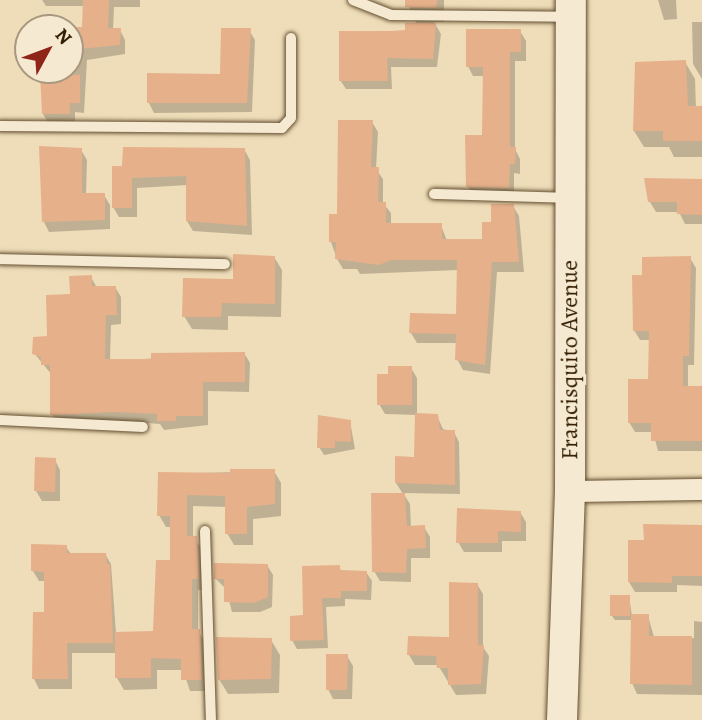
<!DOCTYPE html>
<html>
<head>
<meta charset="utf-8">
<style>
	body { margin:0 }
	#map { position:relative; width:702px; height:720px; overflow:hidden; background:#efddb9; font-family:Alegreya,serif }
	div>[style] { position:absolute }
	.shadow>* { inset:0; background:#0003 }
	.building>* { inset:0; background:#e6b08b }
	.roads { filter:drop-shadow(0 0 2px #634e30) drop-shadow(0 0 2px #634e30) }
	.lane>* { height:10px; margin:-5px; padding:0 5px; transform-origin:5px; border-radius:5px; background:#f5e9d2 }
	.street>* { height:21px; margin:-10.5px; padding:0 10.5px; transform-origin:10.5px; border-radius:10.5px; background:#f5e9d2 }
	.secondary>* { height:30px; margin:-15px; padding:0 15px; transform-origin:15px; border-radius:15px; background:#f5e9d2 }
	span { translate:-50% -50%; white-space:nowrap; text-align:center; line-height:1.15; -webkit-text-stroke:6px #f5e9d2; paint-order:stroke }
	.street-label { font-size:24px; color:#341f02 }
	.north { position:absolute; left:14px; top:14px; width:70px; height:70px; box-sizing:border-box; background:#f5e9d2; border:2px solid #a8987f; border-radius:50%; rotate:49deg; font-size:19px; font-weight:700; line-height:28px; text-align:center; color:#341f02 }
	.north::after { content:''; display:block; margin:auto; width:24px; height:32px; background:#8f2418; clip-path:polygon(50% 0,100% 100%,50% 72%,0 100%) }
</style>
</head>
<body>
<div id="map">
	<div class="shadow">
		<div style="clip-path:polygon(42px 0,140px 0,140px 7px,114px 7px,113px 30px,120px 30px,125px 40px,125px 54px,87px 60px,84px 113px,75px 112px,75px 124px,49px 124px,43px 114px,42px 70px,70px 70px,70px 29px,84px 29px,85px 6px,46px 6px)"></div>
		<div style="clip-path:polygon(406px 0,444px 0,444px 22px,434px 22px,441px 34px,437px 67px,391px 67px,392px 89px,346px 89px,340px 80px,417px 25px)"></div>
		<div style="clip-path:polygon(642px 0,676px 0,677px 19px,664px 20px,658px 0)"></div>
		<div style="clip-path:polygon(692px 22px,702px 22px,702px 79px,693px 64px)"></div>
		<div style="clip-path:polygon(249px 30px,255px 40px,252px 112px,154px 113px,149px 103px,222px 76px)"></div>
		<div style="clip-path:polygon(520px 31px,526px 41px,526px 61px,515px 61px,515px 149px,520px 159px,520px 174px,514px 173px,514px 198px,474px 197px,468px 187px,484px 137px,485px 76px,473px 76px,468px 66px)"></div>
		<div style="clip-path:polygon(685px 62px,695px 79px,696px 109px,702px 109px,702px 157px,674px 157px,669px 147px,644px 147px,634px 131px)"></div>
		<div style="clip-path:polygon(372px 122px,378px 132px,376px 169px,383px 179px,383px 203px,391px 213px,391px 225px,441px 225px,447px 241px,484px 241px,493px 224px,513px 206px,519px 216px,524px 272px,497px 272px,490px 374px,463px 370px,457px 359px,458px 343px,417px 343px,411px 333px,458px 315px,458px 270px,360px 274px,357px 269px,343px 269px,337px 259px,331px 242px)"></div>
		<div style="clip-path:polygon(41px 148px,81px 150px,87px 160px,86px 195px,104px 195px,110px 205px,110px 229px,49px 232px,44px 222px)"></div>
		<div style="clip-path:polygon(244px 149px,250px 160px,252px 235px,193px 231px,187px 221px,188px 185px,137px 188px,137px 217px,119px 217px,113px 207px,113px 168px)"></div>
		<div style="clip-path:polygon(702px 180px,702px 224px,685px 224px,679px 212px,656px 212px,650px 202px)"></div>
		<div style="clip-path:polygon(274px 257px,282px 270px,281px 317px,228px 316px,228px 330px,192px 329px,184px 316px)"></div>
		<div style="clip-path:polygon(690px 258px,696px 268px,694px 365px,688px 365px,688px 388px,702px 388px,702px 451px,658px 451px,653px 432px,635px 432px,629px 422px,650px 380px,651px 340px,640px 340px,634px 330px,644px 276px)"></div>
		<div style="clip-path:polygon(91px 277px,97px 288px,115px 287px,121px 297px,121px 324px,111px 325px,110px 361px,244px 353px,250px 363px,249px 392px,208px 391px,208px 425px,164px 430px,160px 424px,122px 421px,58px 424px,52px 414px,52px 375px,34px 353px,49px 337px,71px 296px)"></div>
		<div style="clip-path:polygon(411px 368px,417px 378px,417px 415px,385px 414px,379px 404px,389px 376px)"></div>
		<div style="clip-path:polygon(437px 416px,443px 429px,454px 432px,459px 442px,460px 494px,403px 493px,410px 504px,411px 528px,424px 527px,430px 537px,430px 558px,411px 558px,411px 582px,380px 581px,374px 571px,403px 494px,396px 483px,416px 458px)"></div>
		<div style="clip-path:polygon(350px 421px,355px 449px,324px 455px,319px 447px)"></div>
		<div style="clip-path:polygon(55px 460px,60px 470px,60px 501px,42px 501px,36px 491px)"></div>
		<div style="clip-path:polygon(274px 471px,281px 483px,281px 516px,253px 519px,253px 545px,234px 545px,227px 533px,227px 507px,193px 506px,193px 537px,203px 550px,205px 590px,198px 590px,198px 631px,206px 643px,208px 691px,190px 691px,183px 670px,157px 670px,157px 689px,124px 690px,117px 678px,117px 653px,72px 653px,72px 689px,39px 689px,34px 679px,45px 613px,46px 581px,39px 581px,33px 571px,66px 547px,71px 554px,105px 554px,111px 564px,116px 633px,155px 633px,172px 562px,172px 527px,166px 527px,159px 515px,160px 474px)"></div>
		<div style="clip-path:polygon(520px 512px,526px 522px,526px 541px,502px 541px,502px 552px,464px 552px,458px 542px)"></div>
		<div style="clip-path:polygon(702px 527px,702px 586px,677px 585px,677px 592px,635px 592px,629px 582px,645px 542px)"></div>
		<div style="clip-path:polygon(267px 565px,273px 575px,272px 607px,260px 612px,232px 612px,226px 589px,216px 579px)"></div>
		<div style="clip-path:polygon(339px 567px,342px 572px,366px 572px,372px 581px,371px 600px,345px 599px,345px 606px,326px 607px,328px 648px,297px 649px,292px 640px)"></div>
		<div style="clip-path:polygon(477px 584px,483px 594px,483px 647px,489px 656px,486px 694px,456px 695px,438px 665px,415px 665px,409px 655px,450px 638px)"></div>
		<div style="clip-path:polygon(629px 596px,632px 616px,648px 616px,654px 637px,694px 638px,694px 621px,702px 622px,702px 695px,637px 694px,632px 683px,632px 620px,615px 620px,612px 616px)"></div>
		<div style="clip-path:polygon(271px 640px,280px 655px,279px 693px,228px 694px,219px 679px)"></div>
		<div style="clip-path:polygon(347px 656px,353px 666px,352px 699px,333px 699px,328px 689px)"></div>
	</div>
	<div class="building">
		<div style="clip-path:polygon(83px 0,109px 0,108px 28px,121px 28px,120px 45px,70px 50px,70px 27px,82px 27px)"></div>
		<div style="clip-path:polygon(405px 0,437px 0,436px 8px,405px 7px)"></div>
		<div style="clip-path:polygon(405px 23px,436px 23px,433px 59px,387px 58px,388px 81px,339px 81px,339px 31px,391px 31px,405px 30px)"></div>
		<div style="clip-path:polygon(221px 28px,251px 28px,247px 103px,147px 103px,147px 73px,220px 74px)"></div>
		<div style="clip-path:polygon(466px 29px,521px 29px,521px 52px,510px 52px,510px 147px,516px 147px,515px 164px,510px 164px,509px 188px,466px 187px,465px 135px,482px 135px,483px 67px,466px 67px)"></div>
		<div style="clip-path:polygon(686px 60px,688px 106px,702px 106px,702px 141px,663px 141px,663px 131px,633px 131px,635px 62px)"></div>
		<div style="clip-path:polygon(40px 74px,80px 75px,80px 103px,70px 103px,70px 114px,42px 114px)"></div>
		<div style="clip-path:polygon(338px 120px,373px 120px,371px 167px,379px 167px,378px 202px,386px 202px,386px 223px,442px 223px,442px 239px,482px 239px,482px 222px,491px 222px,491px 204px,514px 204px,519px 262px,492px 262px,485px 365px,455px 360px,456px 334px,409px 333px,410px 313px,456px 314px,457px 260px,391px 260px,379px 265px,335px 259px,336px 242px,329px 242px,329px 214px,337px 214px)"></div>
		<div style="clip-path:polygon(39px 146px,82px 148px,82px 193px,105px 193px,105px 220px,42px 222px)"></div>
		<div style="clip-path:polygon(123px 147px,245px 148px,247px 226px,186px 221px,186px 176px,132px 178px,132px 208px,112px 208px,112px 166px,122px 166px)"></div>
		<div style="clip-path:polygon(644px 178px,702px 179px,702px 215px,677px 214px,677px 202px,648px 202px)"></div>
		<div style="clip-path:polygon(233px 254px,275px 256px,275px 304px,222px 303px,221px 317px,182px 317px,183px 278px,233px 279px)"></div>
		<div style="clip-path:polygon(691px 256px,689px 356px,683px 356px,683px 386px,702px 386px,702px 441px,651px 441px,651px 423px,628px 423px,628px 379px,648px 379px,649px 331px,633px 331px,632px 275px,642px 275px,642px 257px)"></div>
		<div style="clip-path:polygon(92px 275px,92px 286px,116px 286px,117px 315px,106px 315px,105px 359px,151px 359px,151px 353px,245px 352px,245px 382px,203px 382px,203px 416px,176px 416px,176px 421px,157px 421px,157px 414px,116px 412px,50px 415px,50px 365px,41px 365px,41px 357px,32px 354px,33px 337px,47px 336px,46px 295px,70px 294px,69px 276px)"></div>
		<div style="clip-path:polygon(388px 366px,412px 366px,412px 405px,377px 405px,377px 374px,388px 374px)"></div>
		<div style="clip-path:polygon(415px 413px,438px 414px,440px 430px,455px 430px,455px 485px,395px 483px,395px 456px,414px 457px)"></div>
		<div style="clip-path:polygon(318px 415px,351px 420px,351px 442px,335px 441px,335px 448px,317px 448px)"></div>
		<div style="clip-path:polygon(35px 457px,56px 458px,55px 492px,34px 491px)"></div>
		<div style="clip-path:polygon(230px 469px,275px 469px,275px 504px,247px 507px,247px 534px,225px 534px,225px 496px,187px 495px,187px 536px,197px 536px,199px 579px,192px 579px,192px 629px,200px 629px,202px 680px,181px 680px,181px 659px,151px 658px,151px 678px,115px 678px,115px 632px,153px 631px,156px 560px,170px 560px,170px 516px,157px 516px,158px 472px,230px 473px)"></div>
		<div style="clip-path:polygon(371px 493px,405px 493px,407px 526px,425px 525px,426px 548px,407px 549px,406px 573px,372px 572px)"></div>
		<div style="clip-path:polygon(457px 508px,521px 511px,521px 532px,498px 531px,498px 543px,456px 543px)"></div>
		<div style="clip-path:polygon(643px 524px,702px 525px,702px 576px,672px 576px,672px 583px,628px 582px,628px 540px,644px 540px)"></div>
		<div style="clip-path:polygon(31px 544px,67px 545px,67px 553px,106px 553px,107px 564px,110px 564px,113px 643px,67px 643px,68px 679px,32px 679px,33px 612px,44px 612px,44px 572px,31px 571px)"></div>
		<div style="clip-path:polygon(214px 563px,268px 564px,268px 597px,254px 603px,224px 602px,224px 579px,214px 579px)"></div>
		<div style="clip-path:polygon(340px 565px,340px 570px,367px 571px,367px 591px,341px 591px,341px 598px,322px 598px,324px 640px,290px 641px,290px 616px,303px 615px,302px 566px)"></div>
		<div style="clip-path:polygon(449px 582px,478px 583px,478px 645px,484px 645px,481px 684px,448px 685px,448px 668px,437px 668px,436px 656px,407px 655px,408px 636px,449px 637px)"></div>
		<div style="clip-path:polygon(610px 595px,630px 595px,630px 616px,610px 616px)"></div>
		<div style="clip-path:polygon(631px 614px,649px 614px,649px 636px,692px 636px,692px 685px,630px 684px)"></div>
		<div style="clip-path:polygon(216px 637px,272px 638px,271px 679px,218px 680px)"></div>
		<div style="clip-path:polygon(326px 654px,348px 654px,347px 690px,326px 690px)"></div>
	</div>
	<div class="roads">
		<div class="lane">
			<div style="left:353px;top:0;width:41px;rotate:21.5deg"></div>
			<div style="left:391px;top:15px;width:177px;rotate:0.6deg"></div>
			<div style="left:0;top:126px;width:282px;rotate:0.4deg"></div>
			<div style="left:282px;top:128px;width:13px;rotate:-48deg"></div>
			<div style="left:291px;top:118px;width:80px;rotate:-90deg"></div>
			<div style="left:434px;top:194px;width:133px;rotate:1.7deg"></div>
			<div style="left:0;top:259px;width:225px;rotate:1.3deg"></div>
			<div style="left:0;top:420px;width:143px;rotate:2.8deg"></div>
			<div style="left:205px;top:531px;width:189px;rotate:88.2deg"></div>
		</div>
		<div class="street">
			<div style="left:570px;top:491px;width:132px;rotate:-0.9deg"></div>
		</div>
		<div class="secondary">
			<div style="left:562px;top:720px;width:229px;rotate:-88deg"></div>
			<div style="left:570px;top:491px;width:491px;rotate:-89.9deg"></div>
		</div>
	</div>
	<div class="street-label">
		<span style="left:570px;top:360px;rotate:-90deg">Francisquito Avenue</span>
	</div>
	<div class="north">N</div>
</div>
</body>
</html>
